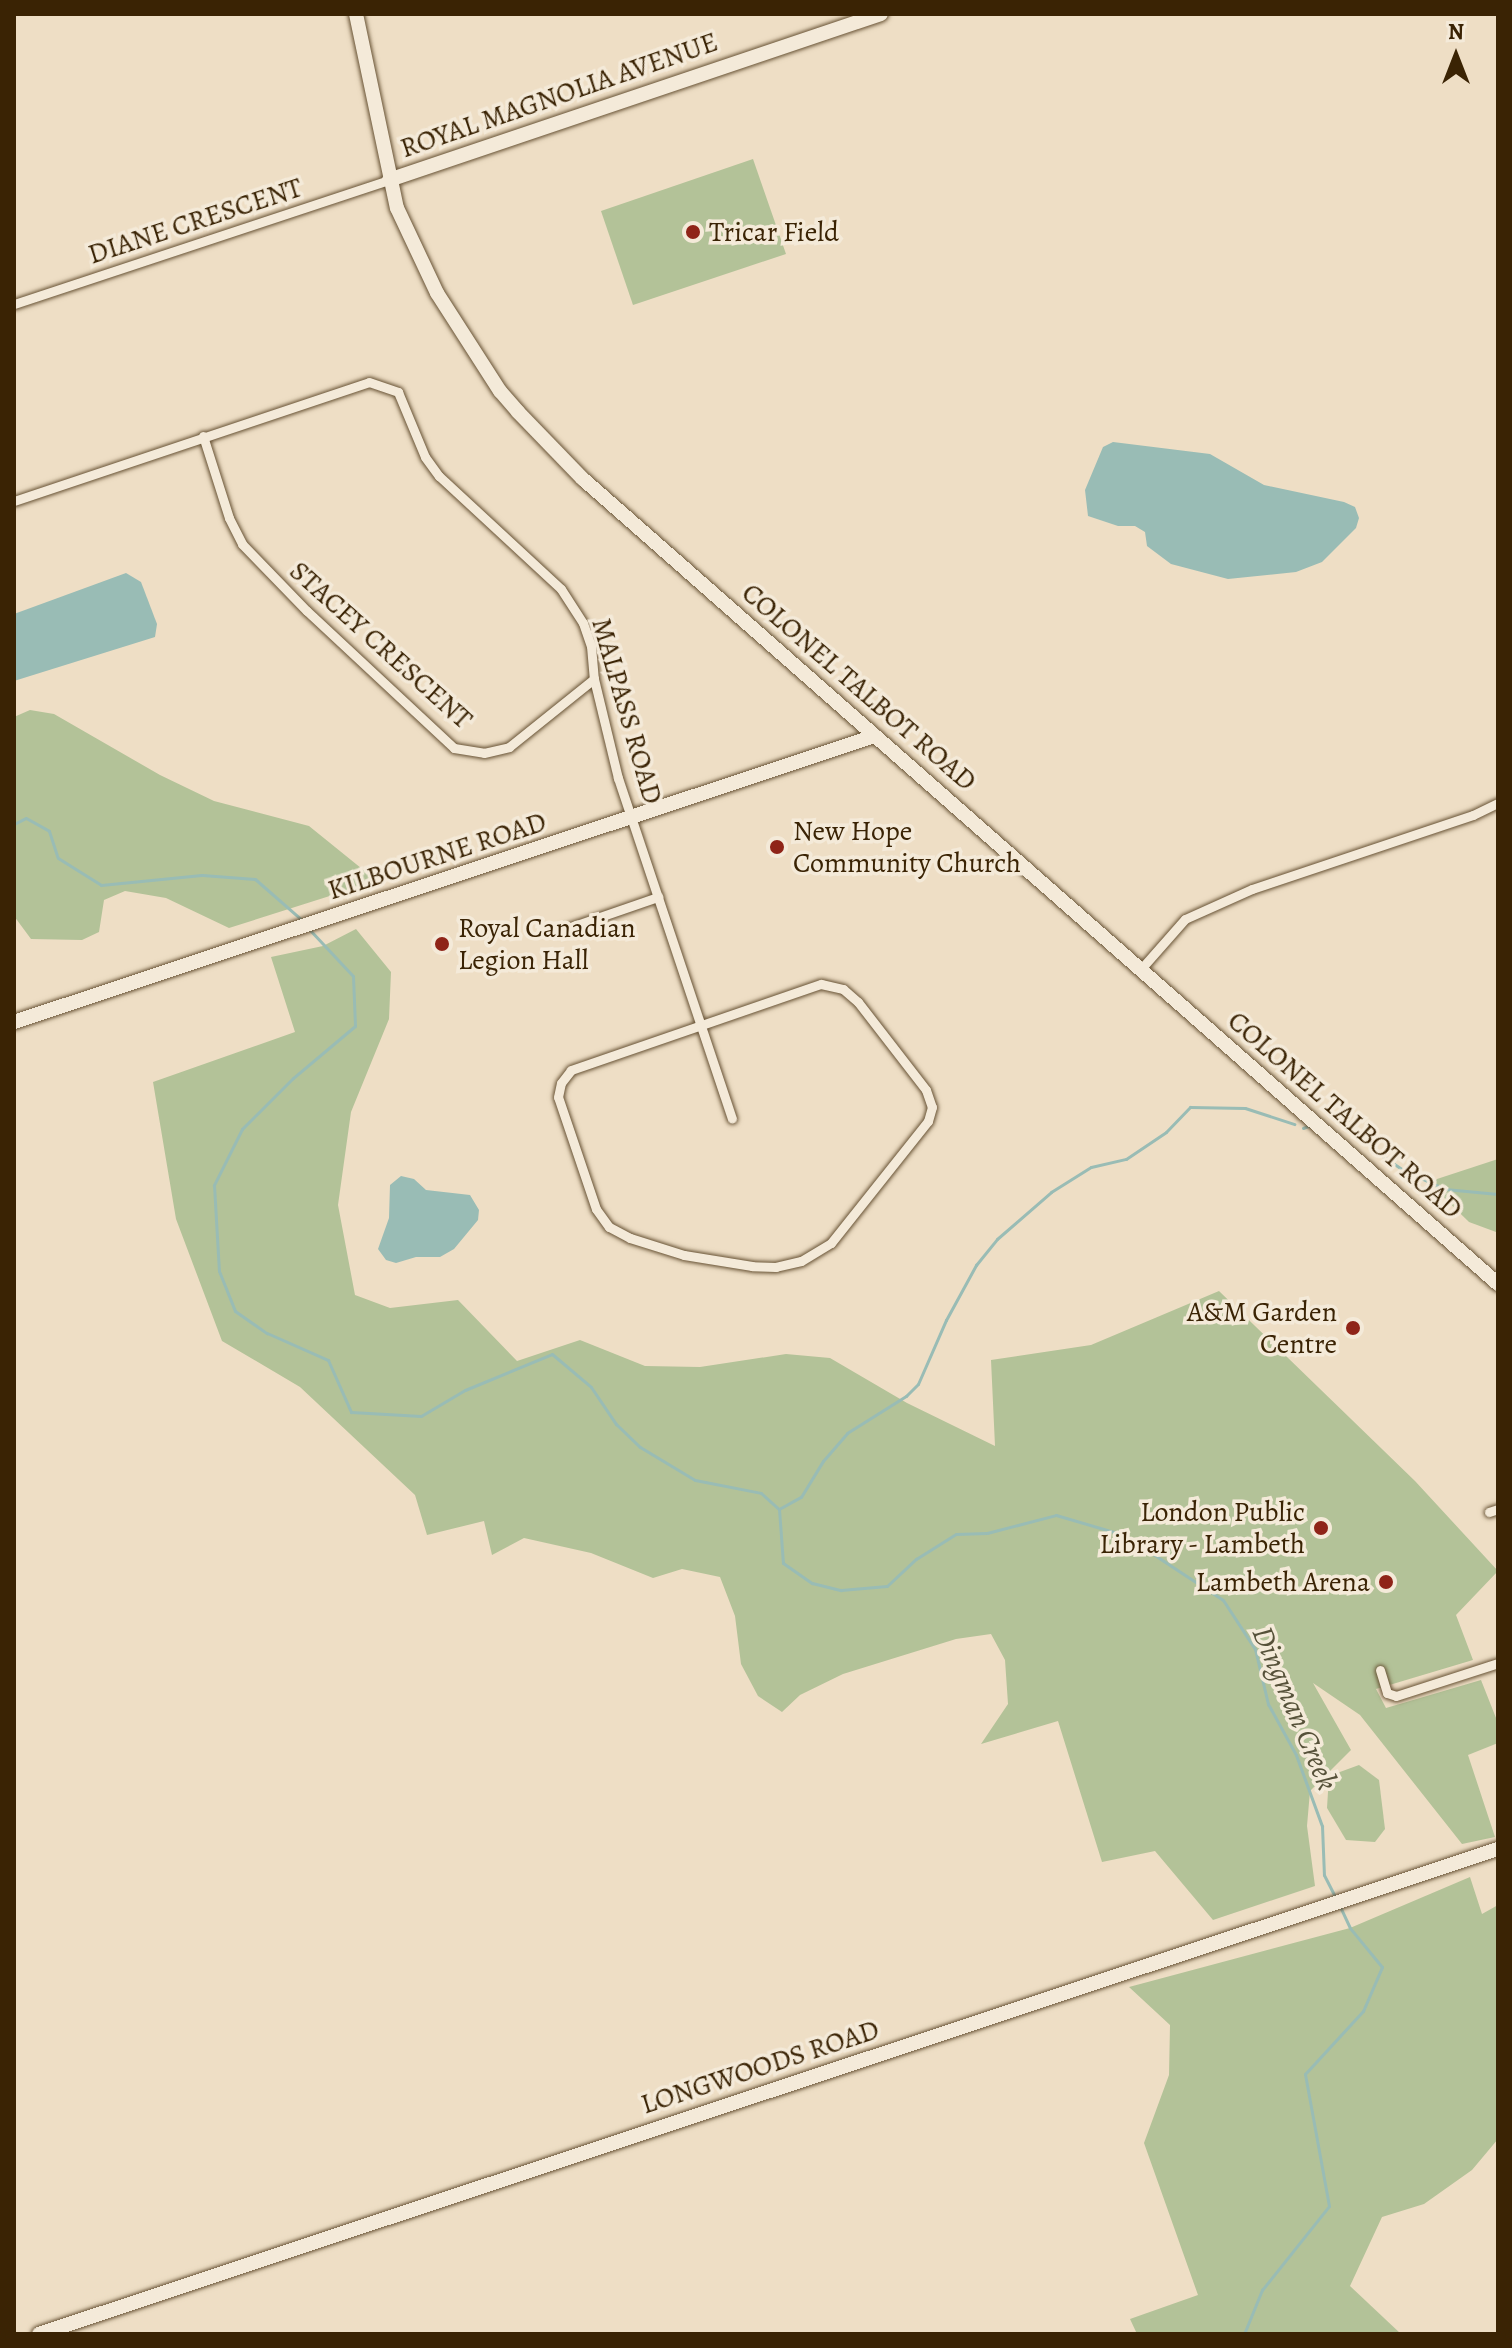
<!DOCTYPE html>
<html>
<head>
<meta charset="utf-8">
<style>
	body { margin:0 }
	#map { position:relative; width:1512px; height:2348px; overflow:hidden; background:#eedec5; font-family:Alegreya,serif }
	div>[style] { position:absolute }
	.green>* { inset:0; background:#b3c298 }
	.water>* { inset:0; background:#99bcb5 }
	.stream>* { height:3px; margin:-1.5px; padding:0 1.5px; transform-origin:1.5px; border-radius:1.5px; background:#99bcb5 }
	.roads { filter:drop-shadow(0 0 2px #675234) drop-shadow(0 0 2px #675234) }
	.street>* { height:9px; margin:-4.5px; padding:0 4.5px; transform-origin:4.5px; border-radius:4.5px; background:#f4ead9 }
	.secondary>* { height:14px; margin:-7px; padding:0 7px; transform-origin:7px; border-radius:7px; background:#f4ead9 }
	.dots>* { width:22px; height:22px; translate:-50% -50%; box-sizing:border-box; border:4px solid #f4ead9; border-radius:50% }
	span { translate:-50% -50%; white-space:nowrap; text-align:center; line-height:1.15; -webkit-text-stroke:7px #f4ead9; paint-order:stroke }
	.street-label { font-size:28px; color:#3a2304 }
	.poi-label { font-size:28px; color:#3a2304 }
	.left { translate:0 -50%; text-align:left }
	.right { translate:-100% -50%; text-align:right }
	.water-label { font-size:30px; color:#565139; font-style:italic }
	.frame { position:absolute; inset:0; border:16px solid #3a2304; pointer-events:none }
	.north { position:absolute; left:1416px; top:16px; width:80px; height:80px; -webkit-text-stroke:6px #f4ead9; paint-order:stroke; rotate:0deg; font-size:22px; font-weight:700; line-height:32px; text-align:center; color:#3a2304 }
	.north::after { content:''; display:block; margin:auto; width:28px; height:36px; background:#3a2304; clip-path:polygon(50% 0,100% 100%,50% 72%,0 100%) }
</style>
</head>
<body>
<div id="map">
	<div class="green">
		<div style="clip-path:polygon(753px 159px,786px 254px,633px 305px,601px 211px)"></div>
		<div style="clip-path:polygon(30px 710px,54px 714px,160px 775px,214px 801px,309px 826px,377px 881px,229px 928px,166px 898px,125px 891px,104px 900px,99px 932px,82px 940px,31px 939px,14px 916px,14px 717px)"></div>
		<div style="clip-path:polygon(356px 929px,391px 972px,389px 1019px,351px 1112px,338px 1205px,355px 1295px,390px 1308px,458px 1300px,517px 1361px,580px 1340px,645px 1366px,700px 1367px,786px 1354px,830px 1358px,907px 1403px,995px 1446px,991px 1360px,1091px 1345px,1219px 1291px,1415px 1481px,1498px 1571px,1456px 1615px,1473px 1660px,1376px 1689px,1386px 1708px,1481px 1680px,1498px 1723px,1498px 1743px,1468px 1755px,1495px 1837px,1462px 1844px,1360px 1715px,1313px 1683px,1351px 1750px,1310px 1791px,1307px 1826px,1315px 1886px,1213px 1920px,1155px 1851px,1102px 1862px,1058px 1721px,981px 1744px,1008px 1704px,1005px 1660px,991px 1634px,956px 1639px,843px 1674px,800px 1695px,782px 1712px,758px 1696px,741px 1664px,735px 1616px,720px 1577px,682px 1569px,653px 1578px,591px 1553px,524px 1538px,492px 1555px,484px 1521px,427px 1535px,415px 1495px,300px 1387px,222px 1341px,176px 1219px,153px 1082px,295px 1032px,271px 957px,323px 946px)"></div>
		<div style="clip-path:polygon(1498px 1159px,1498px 1232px,1496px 1232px,1469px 1222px,1431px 1185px,1437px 1179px)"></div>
		<div style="clip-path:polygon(1359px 1765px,1379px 1780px,1385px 1829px,1375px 1842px,1346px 1840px,1327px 1808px,1329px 1776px)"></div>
		<div style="clip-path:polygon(1470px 1877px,1482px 1914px,1498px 1905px,1498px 2139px,1472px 2170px,1424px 2204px,1382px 2217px,1350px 2286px,1401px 2334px,1137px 2334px,1130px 2319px,1198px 2295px,1144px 2143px,1169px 2075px,1170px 2025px,1129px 1987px,1350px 1928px)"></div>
	</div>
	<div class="water">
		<div style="clip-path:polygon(1113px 442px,1210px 454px,1264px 485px,1344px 502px,1355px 507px,1359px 518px,1356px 528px,1322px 562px,1296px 572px,1228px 579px,1171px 564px,1147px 546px,1145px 532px,1135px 526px,1118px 526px,1088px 516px,1085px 490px,1103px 447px)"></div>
		<div style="clip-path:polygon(126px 573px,141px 582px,157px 624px,155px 637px,14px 681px,14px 614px)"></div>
		<div style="clip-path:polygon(401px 1176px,414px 1179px,426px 1190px,470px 1195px,479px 1210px,478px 1220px,454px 1249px,440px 1257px,416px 1257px,396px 1263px,386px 1260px,378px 1249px,389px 1218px,390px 1185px)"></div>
	</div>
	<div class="stream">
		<div style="left:14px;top:824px;width:13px;rotate:-27deg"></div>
		<div style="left:26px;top:818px;width:26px;rotate:29deg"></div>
		<div style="left:49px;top:831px;width:28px;rotate:72deg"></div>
		<div style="left:58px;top:858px;width:51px;rotate:32.1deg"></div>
		<div style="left:101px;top:885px;width:101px;rotate:-5.7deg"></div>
		<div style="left:202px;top:875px;width:53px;rotate:4.3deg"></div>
		<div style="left:255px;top:879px;width:62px;rotate:41.1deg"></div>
		<div style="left:309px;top:929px;width:64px;rotate:46.9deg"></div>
		<div style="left:353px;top:976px;width:50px;rotate:87.7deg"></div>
		<div style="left:355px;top:1026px;width:81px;rotate:140deg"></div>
		<div style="left:293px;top:1078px;width:72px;rotate:135deg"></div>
		<div style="left:242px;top:1129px;width:63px;rotate:116.6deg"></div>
		<div style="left:214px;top:1185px;width:86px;rotate:86.7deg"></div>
		<div style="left:219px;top:1271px;width:43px;rotate:68.2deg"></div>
		<div style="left:235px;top:1311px;width:39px;rotate:35deg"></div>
		<div style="left:267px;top:1333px;width:67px;rotate:23.9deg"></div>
		<div style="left:328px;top:1360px;width:57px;rotate:66.1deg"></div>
		<div style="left:351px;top:1412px;width:70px;rotate:3.3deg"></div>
		<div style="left:421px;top:1416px;width:51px;rotate:-30.6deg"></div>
		<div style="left:465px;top:1390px;width:94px;rotate:-22.5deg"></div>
		<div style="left:552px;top:1354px;width:51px;rotate:40.2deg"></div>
		<div style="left:591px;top:1387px;width:45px;rotate:56deg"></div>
		<div style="left:616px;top:1424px;width:33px;rotate:44deg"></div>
		<div style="left:640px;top:1447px;width:64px;rotate:31deg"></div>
		<div style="left:695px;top:1480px;width:67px;rotate:11.1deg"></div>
		<div style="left:761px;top:1493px;width:24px;rotate:42deg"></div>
		<div style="left:779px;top:1509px;width:54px;rotate:85.8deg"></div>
		<div style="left:783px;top:1563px;width:35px;rotate:35deg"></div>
		<div style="left:812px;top:1583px;width:30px;rotate:14deg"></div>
		<div style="left:841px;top:1590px;width:46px;rotate:-5deg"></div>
		<div style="left:887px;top:1586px;width:40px;rotate:-43deg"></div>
		<div style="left:916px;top:1559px;width:47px;rotate:-32deg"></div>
		<div style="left:956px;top:1534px;width:31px;rotate:-2deg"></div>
		<div style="left:987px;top:1533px;width:71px;rotate:-14.6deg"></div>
		<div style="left:1056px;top:1515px;width:71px;rotate:16.4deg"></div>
		<div style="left:1124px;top:1535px;width:118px;rotate:33.3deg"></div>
		<div style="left:1223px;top:1600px;width:59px;rotate:56.9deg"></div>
		<div style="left:1255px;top:1649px;width:57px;rotate:76.7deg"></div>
		<div style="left:1268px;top:1704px;width:58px;rotate:61.2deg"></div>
		<div style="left:1296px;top:1755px;width:76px;rotate:69.9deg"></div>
		<div style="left:1322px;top:1826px;width:49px;rotate:87.7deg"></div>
		<div style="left:1324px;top:1875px;width:25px;rotate:63deg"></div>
		<div style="left:1334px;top:1119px;width:17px;rotate:13deg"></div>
		<div style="left:1351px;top:1123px;width:40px;rotate:48deg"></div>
		<div style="left:1378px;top:1153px;width:32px;rotate:34deg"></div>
		<div style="left:1405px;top:1171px;width:44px;rotate:24.2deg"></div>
		<div style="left:1445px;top:1189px;width:53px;rotate:5.4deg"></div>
		<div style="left:1303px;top:1128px;width:9px;rotate:-21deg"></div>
		<div style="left:779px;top:1509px;width:25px;rotate:-29deg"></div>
		<div style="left:801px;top:1497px;width:42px;rotate:-58.6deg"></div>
		<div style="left:823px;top:1461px;width:37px;rotate:-49deg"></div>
		<div style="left:847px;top:1433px;width:70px;rotate:-32.1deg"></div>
		<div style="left:906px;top:1396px;width:17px;rotate:-45deg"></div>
		<div style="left:918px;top:1384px;width:70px;rotate:-66.4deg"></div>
		<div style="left:946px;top:1320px;width:63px;rotate:-61.4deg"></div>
		<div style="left:976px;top:1265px;width:33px;rotate:-51deg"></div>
		<div style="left:997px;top:1239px;width:72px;rotate:-41deg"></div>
		<div style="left:1051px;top:1192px;width:47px;rotate:-32deg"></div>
		<div style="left:1091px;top:1167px;width:36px;rotate:-13deg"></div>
		<div style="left:1126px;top:1159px;width:48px;rotate:-34deg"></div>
		<div style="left:1166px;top:1132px;width:35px;rotate:-46deg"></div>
		<div style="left:1190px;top:1107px;width:55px;rotate:1deg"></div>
		<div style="left:1245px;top:1108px;width:52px;rotate:18.1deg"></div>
		<div style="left:1244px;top:2334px;width:48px;rotate:-67.8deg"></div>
		<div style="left:1262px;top:2290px;width:107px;rotate:-51.4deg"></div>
		<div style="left:1329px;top:2206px;width:134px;rotate:-100.3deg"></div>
		<div style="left:1305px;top:2074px;width:86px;rotate:-47.4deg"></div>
		<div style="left:1363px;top:2011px;width:48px;rotate:-66.6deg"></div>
		<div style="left:1382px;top:1967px;width:50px;rotate:-129.4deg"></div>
		<div style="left:1350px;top:1928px;width:23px;rotate:-115deg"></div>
	</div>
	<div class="roads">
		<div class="street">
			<div style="left:14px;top:304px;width:395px;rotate:-18.3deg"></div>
			<div style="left:203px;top:436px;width:86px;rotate:72.4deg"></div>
			<div style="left:229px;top:518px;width:29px;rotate:63deg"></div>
			<div style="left:242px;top:544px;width:93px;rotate:45.9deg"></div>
			<div style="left:307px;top:611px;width:201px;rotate:43deg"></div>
			<div style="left:454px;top:748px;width:30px;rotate:9deg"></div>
			<div style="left:484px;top:753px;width:26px;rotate:-13deg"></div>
			<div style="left:509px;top:747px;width:109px;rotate:-38.7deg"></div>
			<div style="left:14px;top:501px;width:374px;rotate:-18.5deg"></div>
			<div style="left:369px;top:382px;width:31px;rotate:19deg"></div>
			<div style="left:398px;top:392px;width:70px;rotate:67.4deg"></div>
			<div style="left:425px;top:457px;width:24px;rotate:54deg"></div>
			<div style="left:439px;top:476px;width:166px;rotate:42.8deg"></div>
			<div style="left:561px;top:589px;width:40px;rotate:57.1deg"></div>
			<div style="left:583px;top:623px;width:24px;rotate:71deg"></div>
			<div style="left:591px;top:646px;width:33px;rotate:85deg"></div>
			<div style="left:594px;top:679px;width:102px;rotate:76.4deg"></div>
			<div style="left:618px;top:778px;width:359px;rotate:71.5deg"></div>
			<div style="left:562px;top:930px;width:102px;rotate:-19deg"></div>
			<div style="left:1140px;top:970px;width:68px;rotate:-48.6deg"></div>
			<div style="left:1185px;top:919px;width:73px;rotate:-24.1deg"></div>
			<div style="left:1252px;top:889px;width:233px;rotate:-18.5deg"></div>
			<div style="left:1473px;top:815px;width:28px;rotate:-26deg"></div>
			<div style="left:821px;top:984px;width:23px;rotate:13deg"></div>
			<div style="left:843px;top:989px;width:20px;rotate:41deg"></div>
			<div style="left:858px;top:1002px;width:111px;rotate:52.3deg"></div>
			<div style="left:926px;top:1090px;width:18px;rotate:71deg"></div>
			<div style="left:932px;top:1107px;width:15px;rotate:106deg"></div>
			<div style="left:928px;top:1121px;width:156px;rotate:128.5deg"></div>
			<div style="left:831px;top:1243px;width:35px;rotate:149deg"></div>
			<div style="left:801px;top:1261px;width:26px;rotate:167deg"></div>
			<div style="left:776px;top:1267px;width:24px;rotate:-178deg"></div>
			<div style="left:752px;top:1266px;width:69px;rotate:-170.8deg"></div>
			<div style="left:684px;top:1255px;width:57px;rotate:-162.5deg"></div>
			<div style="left:630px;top:1238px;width:24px;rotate:-152deg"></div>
			<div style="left:609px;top:1227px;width:22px;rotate:-126deg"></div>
			<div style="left:596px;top:1209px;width:118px;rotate:-108.7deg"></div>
			<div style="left:558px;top:1097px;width:14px;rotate:-78deg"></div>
			<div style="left:561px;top:1083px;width:16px;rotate:-52deg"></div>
			<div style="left:571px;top:1070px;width:264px;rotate:-19deg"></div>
			<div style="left:1489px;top:1512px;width:9px;rotate:-18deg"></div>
			<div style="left:1380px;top:1670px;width:24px;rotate:73deg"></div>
			<div style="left:1387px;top:1693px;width:9px;rotate:18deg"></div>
			<div style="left:1396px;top:1696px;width:107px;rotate:-17.9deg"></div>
		</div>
		<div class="secondary">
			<div style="left:356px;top:14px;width:198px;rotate:78.1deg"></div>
			<div style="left:397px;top:208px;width:94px;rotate:64.8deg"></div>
			<div style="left:437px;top:293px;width:117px;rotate:57.3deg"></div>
			<div style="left:500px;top:391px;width:28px;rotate:49deg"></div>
			<div style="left:518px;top:412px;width:93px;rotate:45.9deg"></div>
			<div style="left:583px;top:479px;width:1219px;rotate:41.34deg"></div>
			<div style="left:389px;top:180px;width:519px;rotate:-18.64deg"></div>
			<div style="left:14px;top:1022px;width:907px;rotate:-18.38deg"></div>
			<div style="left:39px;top:2334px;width:1537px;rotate:-18.39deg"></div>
		</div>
	</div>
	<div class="dots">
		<div style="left:693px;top:232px;background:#8f2418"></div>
		<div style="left:777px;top:847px;background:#8f2418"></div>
		<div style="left:442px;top:944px;background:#8f2418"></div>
		<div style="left:1353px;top:1328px;background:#8f2418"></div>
		<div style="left:1321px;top:1528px;background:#8f2418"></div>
		<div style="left:1386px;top:1582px;background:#8f2418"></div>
	</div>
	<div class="street-label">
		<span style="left:559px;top:95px;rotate:-19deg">ROYAL MAGNOLIA AVENUE</span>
		<span style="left:195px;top:221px;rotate:-18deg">DIANE CRESCENT</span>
		<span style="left:381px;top:645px;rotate:42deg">STACEY CRESCENT</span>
		<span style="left:859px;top:687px;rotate:41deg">COLONEL TALBOT ROAD</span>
		<span style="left:627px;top:711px;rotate:74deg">MALPASS ROAD</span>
		<span style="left:437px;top:856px;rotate:-18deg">KILBOURNE ROAD</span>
		<span style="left:1345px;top:1115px;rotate:41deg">COLONEL TALBOT ROAD</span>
		<span style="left:760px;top:2067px;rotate:-18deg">LONGWOODS ROAD</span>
	</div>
	<div class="poi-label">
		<span class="left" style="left:709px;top:232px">Tricar Field</span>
		<span class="left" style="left:793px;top:847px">New Hope<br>Community Church</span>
		<span class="left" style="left:458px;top:944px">Royal Canadian<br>Legion Hall</span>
		<span class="right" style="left:1337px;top:1328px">A&amp;M Garden<br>Centre</span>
		<span class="right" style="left:1305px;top:1528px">London Public<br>Library - Lambeth</span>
		<span class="right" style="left:1370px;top:1582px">Lambeth Arena</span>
	</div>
	<div class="water-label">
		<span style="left:1295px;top:1708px;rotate:67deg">Dingman Creek</span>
	</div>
	<div class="frame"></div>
	<div class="north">N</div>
</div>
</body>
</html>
